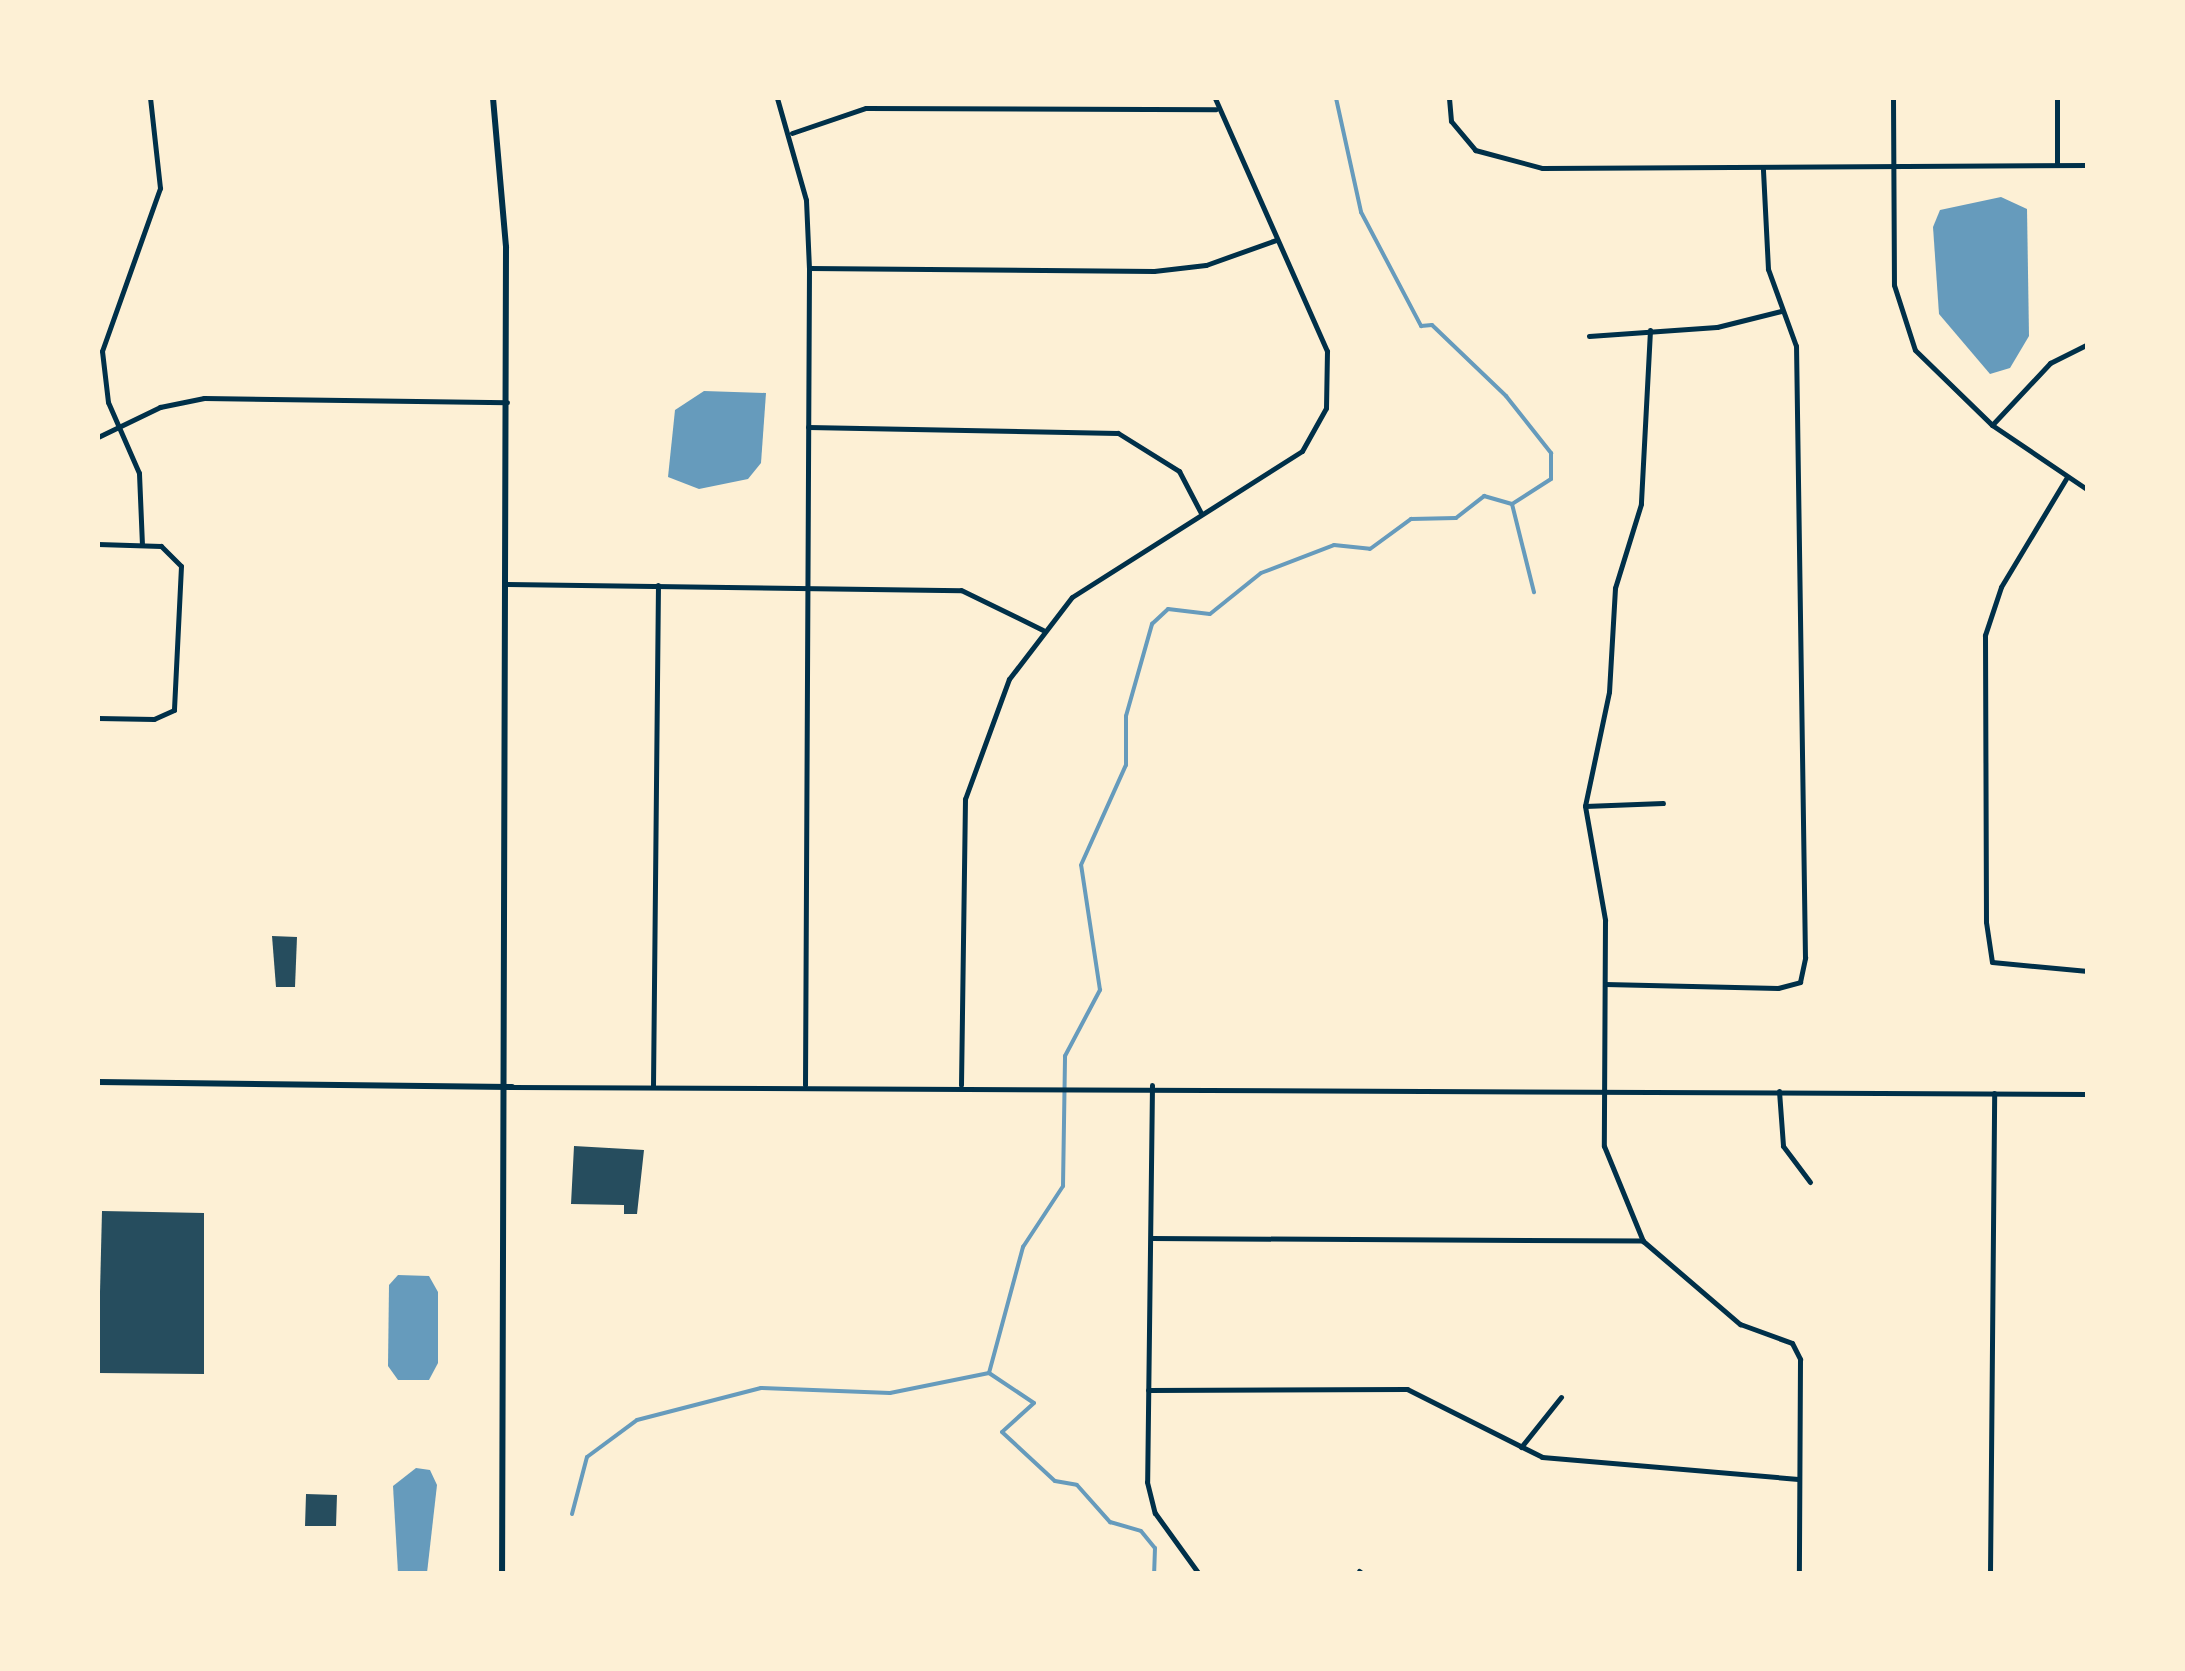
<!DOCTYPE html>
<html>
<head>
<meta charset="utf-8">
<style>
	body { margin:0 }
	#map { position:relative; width:2185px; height:1671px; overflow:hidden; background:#fdf0d5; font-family:"Golos Text",sans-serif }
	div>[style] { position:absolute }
	.water>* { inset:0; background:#669bbc }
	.stream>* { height:4px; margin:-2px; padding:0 2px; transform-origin:2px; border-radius:2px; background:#669bbc }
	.building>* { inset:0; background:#264d5e }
	.minor>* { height:5px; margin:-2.5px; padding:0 2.5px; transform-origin:2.5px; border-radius:2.5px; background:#003049 }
	.tertiary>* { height:6px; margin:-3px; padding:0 3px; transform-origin:3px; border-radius:3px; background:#003049 }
	.secondary>* { height:6px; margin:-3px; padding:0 3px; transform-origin:3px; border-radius:3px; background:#003049 }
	span { translate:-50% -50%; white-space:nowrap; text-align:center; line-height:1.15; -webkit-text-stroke:10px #fdf0d5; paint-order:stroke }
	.frame { position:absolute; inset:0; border:100px solid #fdf0d5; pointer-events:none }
</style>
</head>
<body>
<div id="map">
	<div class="water">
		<div style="clip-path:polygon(2001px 197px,2027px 209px,2029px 336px,2010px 368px,1990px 374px,1939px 314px,1933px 227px,1940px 210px)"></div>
		<div style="clip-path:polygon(704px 391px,766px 393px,761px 463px,748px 479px,699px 489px,668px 477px,675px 410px)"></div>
		<div style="clip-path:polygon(398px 1275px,429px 1276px,438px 1292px,438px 1363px,429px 1380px,398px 1380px,388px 1366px,389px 1285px)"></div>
		<div style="clip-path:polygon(416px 1468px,430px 1470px,437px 1485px,427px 1573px,398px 1573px,393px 1486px)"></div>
	</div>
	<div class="stream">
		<div style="left:1336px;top:98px;width:117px;rotate:77.6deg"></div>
		<div style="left:1361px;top:212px;width:129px;rotate:62.2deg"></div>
		<div style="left:1421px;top:326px;width:11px;rotate:-5deg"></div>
		<div style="left:1432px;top:325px;width:103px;rotate:43.8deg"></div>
		<div style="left:1506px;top:396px;width:73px;rotate:51.7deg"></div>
		<div style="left:1551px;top:453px;width:26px;rotate:90deg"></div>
		<div style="left:1551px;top:479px;width:46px;rotate:147.3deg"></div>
		<div style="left:1512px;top:504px;width:91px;rotate:76deg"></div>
		<div style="left:989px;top:1373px;width:131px;rotate:-74.9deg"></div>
		<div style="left:1023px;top:1247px;width:73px;rotate:-56.7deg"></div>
		<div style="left:1063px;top:1186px;width:130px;rotate:-89.1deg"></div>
		<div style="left:1065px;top:1056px;width:75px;rotate:-62.1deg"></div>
		<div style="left:1100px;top:990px;width:126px;rotate:-98.6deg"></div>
		<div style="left:1081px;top:865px;width:110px;rotate:-65.8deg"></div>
		<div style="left:1126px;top:765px;width:49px;rotate:-90deg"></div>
		<div style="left:1126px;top:716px;width:96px;rotate:-74.2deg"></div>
		<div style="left:1152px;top:624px;width:22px;rotate:-43deg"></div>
		<div style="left:1168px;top:609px;width:42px;rotate:6.8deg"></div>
		<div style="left:1210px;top:614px;width:65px;rotate:-38.8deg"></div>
		<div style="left:1261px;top:573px;width:78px;rotate:-21deg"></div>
		<div style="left:1334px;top:545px;width:36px;rotate:6deg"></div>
		<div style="left:1370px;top:549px;width:51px;rotate:-36.2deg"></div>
		<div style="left:1411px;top:519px;width:45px;rotate:-1.3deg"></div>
		<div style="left:1456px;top:518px;width:36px;rotate:-38deg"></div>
		<div style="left:1484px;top:496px;width:29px;rotate:16deg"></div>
		<div style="left:989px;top:1373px;width:54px;rotate:33.7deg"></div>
		<div style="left:1034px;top:1403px;width:43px;rotate:137.8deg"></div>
		<div style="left:1002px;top:1432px;width:72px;rotate:42.8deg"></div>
		<div style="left:1055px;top:1481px;width:22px;rotate:10deg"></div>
		<div style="left:1077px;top:1485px;width:50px;rotate:48.3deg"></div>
		<div style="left:1110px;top:1522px;width:32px;rotate:16deg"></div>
		<div style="left:1141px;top:1531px;width:22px;rotate:51deg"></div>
		<div style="left:1155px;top:1548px;width:26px;rotate:92deg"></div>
		<div style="left:572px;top:1514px;width:59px;rotate:-75.3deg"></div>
		<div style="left:587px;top:1457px;width:62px;rotate:-36.5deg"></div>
		<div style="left:637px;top:1420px;width:128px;rotate:-14.5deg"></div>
		<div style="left:761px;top:1388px;width:129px;rotate:2.2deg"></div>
		<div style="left:890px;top:1393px;width:101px;rotate:-11.4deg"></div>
	</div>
	<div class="building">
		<div style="clip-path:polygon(272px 936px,297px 937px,295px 987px,276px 987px)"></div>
		<div style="clip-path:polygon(574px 1146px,644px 1150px,637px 1214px,624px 1214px,624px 1205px,571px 1204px)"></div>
		<div style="clip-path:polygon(102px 1211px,204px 1213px,204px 1374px,98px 1373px)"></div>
		<div style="clip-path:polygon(306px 1494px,337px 1495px,336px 1526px,305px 1526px)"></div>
	</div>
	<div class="minor">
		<div style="left:777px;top:98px;width:106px;rotate:74.1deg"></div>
		<div style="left:806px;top:200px;width:68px;rotate:87.5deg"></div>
		<div style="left:809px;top:268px;width:817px;rotate:90.28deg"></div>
		<div style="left:1449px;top:98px;width:23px;rotate:85deg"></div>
		<div style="left:1451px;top:121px;width:38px;rotate:50deg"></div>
		<div style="left:1475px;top:150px;width:69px;rotate:15deg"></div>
		<div style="left:1542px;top:168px;width:546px;rotate:-0.31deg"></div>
		<div style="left:1893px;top:98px;width:187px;rotate:89.7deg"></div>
		<div style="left:1894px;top:285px;width:68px;rotate:72.1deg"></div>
		<div style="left:1915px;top:350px;width:107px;rotate:44.2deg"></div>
		<div style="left:1992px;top:425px;width:116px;rotate:34.1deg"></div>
		<div style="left:2057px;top:98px;width:66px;rotate:90deg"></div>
		<div style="left:792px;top:133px;width:78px;rotate:-18.7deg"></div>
		<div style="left:866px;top:108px;width:350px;rotate:0.2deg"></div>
		<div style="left:809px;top:268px;width:345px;rotate:0.5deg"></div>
		<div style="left:1154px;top:271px;width:52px;rotate:-6.6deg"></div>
		<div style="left:1206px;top:265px;width:74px;rotate:-19.7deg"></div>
		<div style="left:1650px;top:330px;width:174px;rotate:93deg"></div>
		<div style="left:1641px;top:504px;width:88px;rotate:107.2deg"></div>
		<div style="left:1615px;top:588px;width:104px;rotate:93.3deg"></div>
		<div style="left:1609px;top:692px;width:116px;rotate:101.9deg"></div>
		<div style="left:1585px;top:806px;width:116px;rotate:80deg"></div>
		<div style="left:1605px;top:920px;width:226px;rotate:90.3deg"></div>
		<div style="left:1604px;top:1146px;width:103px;rotate:67.7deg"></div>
		<div style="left:1643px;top:1241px;width:128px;rotate:40.6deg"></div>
		<div style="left:1740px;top:1324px;width:55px;rotate:20.1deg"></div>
		<div style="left:1792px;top:1343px;width:18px;rotate:63deg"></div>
		<div style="left:1800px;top:1359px;width:215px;rotate:90.3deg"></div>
		<div style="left:1589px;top:336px;width:128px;rotate:-4deg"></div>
		<div style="left:1717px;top:327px;width:66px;rotate:-14deg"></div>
		<div style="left:1992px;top:425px;width:85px;rotate:-46.9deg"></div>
		<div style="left:2050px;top:363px;width:42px;rotate:-26.6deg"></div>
		<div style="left:808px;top:427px;width:310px;rotate:1.1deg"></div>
		<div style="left:1118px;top:433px;width:72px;rotate:31.9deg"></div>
		<div style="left:1179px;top:471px;width:47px;rotate:62.4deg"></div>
		<div style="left:98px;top:437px;width:69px;rotate:-25.8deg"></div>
		<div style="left:160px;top:407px;width:45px;rotate:-11.6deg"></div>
		<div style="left:204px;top:398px;width:303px;rotate:0.8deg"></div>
		<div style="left:2067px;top:477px;width:128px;rotate:121deg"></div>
		<div style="left:2001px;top:587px;width:51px;rotate:108.4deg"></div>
		<div style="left:1985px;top:635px;width:287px;rotate:89.8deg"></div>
		<div style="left:1986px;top:922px;width:40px;rotate:81.5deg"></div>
		<div style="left:1992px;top:962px;width:96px;rotate:5.4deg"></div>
		<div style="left:98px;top:544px;width:63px;rotate:1.8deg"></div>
		<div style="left:161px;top:546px;width:28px;rotate:45deg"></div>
		<div style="left:181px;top:566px;width:144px;rotate:92.8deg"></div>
		<div style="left:174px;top:710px;width:22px;rotate:156deg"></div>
		<div style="left:154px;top:719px;width:56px;rotate:-179deg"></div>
		<div style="left:142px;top:545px;width:72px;rotate:-92.4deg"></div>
		<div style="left:139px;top:473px;width:77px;rotate:-113.6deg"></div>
		<div style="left:108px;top:402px;width:51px;rotate:-96.7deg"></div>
		<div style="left:102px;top:351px;width:173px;rotate:-70.4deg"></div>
		<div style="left:160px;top:188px;width:91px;rotate:-96.3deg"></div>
		<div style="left:506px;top:584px;width:455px;rotate:0.8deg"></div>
		<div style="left:961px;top:590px;width:91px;rotate:26deg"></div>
		<div style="left:1585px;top:806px;width:78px;rotate:-2.2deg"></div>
		<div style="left:1605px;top:984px;width:173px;rotate:1.3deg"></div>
		<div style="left:1778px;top:988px;width:23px;rotate:-15deg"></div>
		<div style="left:1800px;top:982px;width:25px;rotate:-78deg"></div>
		<div style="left:1805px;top:958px;width:612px;rotate:-90.84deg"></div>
		<div style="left:1796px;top:346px;width:82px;rotate:-110deg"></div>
		<div style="left:1768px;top:269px;width:100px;rotate:-92.9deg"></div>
		<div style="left:961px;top:1085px;width:286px;rotate:-89.2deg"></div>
		<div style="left:965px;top:799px;width:128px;rotate:-69.9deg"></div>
		<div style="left:1009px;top:679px;width:103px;rotate:-52.5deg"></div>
		<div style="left:1072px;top:597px;width:272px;rotate:-32.4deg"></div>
		<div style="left:1302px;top:451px;width:49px;rotate:-60.8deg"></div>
		<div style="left:1326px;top:408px;width:57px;rotate:-89deg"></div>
		<div style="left:1327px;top:351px;width:277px;rotate:-113.9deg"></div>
		<div style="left:1152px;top:1085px;width:397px;rotate:90.7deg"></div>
		<div style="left:1147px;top:1482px;width:32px;rotate:76deg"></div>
		<div style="left:1155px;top:1513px;width:75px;rotate:54.2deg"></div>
		<div style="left:653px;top:1086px;width:501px;rotate:-89.43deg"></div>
		<div style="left:512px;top:1087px;width:1576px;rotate:0.25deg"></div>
		<div style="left:1779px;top:1091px;width:55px;rotate:85.8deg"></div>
		<div style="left:1783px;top:1146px;width:45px;rotate:53.1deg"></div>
		<div style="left:1151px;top:1238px;width:492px;rotate:0.3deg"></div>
		<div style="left:1148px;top:1390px;width:259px;rotate:-0.2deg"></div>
		<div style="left:1407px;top:1389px;width:151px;rotate:26.7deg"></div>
		<div style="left:1542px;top:1457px;width:257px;rotate:4.9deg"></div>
		<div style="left:1521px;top:1447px;width:64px;rotate:-51.3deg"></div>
		<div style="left:1359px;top:1571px;width:5px;rotate:37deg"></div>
		<div style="left:1990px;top:1574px;width:481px;rotate:-89.5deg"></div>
	</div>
	<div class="tertiary">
		<div style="left:98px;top:1082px;width:414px;rotate:0.7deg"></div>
	</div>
	<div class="secondary">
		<div style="left:493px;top:98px;width:150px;rotate:85deg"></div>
		<div style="left:506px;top:247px;width:1327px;rotate:90.17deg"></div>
	</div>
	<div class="frame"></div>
</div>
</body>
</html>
